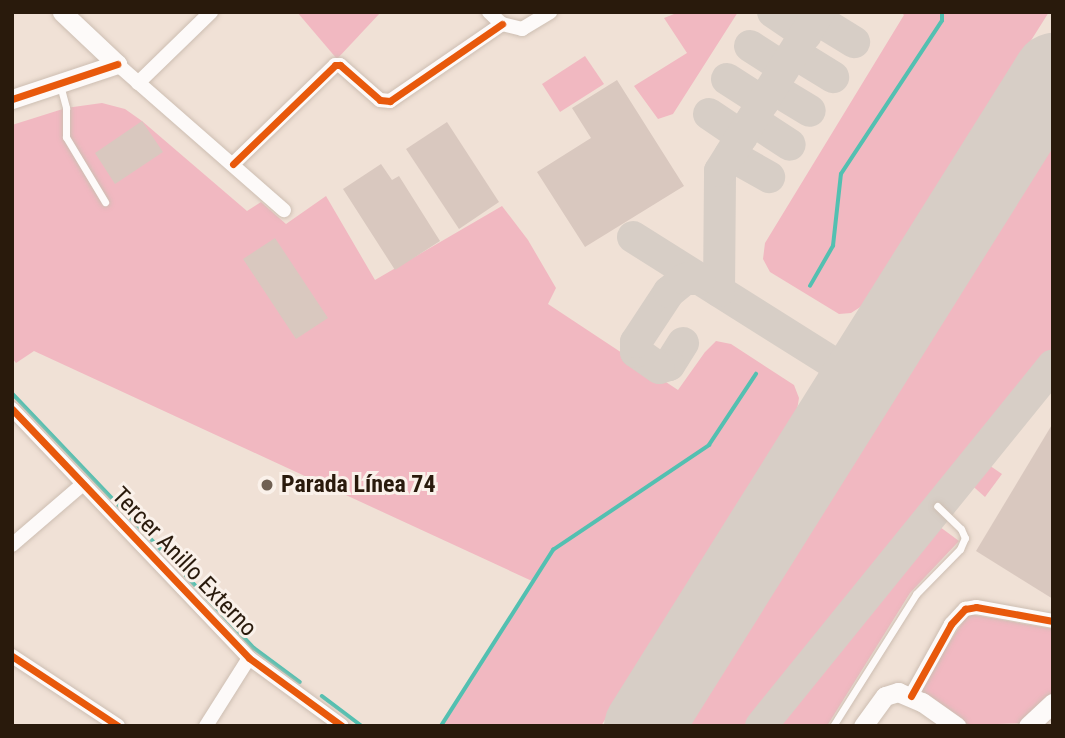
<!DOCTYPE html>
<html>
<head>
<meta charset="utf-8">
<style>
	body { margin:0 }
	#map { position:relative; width:1065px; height:738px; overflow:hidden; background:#f0e1d6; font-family:"Roboto Condensed",sans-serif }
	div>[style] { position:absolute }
	.green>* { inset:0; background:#f1b8c1 }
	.stream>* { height:3.5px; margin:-1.75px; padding:0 1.75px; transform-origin:1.75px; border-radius:1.75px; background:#53c0b1 }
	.taxiway>* { height:32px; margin:-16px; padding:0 16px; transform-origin:16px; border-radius:16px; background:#d7cec6 }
	.runway>* { height:79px; margin:-39.5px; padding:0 39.5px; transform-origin:39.5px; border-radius:39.5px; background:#d7cec6 }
	.building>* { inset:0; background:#d9c8bf }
	.roads { filter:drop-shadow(0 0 2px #cdbeb2) drop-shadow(0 0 2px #cdbeb2) }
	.lane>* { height:7px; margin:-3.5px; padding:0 3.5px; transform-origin:3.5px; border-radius:3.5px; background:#fdfaf9 }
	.street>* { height:14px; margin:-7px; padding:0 7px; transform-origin:7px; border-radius:7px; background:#fdfaf9 }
	.secondary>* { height:19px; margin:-9.5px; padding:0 9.5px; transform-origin:9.5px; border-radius:9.5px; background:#fdfaf9 }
	.cycleway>* { height:7px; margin:-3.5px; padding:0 3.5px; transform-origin:3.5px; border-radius:3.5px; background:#e8590c }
	.dots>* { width:19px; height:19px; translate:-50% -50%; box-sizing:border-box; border:4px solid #faf1ea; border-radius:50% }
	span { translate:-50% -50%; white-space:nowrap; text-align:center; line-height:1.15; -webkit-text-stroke:6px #faf1ea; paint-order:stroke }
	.poi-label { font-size:24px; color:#291a0c; font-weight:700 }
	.left { translate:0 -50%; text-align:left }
	.street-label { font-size:24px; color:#291a0c }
	.frame { position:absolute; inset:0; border:14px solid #291a0c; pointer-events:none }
</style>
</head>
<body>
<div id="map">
	<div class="green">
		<div style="clip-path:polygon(297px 12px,381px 12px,337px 59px)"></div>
		<div style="clip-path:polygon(679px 12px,738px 12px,673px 114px,658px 119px,634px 86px,687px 53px,664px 18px)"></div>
		<div style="clip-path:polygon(901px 12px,1049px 12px,865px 304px,851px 313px,839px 314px,770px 272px,763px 259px,765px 243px,904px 15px)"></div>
		<div style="clip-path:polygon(585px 56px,604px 84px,560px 112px,542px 84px)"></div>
		<div style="clip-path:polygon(102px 103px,125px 109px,142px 121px,247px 211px,261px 202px,286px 224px,326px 196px,375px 280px,502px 206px,528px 240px,556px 288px,548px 304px,678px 390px,705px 352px,716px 341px,731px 344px,794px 385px,799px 398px,796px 416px,601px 726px,441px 726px,532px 581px,34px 351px,16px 363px,12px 358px,12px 125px,66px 108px)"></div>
		<div style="clip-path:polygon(1053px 128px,1053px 349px,747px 726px,687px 726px)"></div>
		<div style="clip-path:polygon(983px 461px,1002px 474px,985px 497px,967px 481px)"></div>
		<div style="clip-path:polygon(936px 524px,959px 541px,910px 593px,827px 726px,773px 726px)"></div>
		<div style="clip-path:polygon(968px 614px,1053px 629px,1053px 696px,1022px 723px,969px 725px,917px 692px)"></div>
	</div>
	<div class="stream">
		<div style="left:810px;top:286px;width:46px;rotate:-60.1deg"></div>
		<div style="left:833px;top:246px;width:72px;rotate:-83.7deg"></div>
		<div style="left:841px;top:174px;width:183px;rotate:-56.6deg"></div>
		<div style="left:942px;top:21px;width:9px;rotate:-90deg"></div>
		<div style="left:12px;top:393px;width:225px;rotate:46.4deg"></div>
		<div style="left:181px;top:570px;width:107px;rotate:46.9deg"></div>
		<div style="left:254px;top:648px;width:57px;rotate:36.5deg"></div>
		<div style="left:322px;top:696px;width:50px;rotate:36.9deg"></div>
		<div style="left:441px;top:726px;width:209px;rotate:-57.5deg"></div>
		<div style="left:553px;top:550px;width:188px;rotate:-33.9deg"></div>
		<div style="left:709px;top:445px;width:85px;rotate:-56.5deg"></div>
	</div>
	<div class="taxiway">
		<div style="left:773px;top:12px;width:40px;rotate:34deg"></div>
		<div style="left:815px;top:18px;width:46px;rotate:31.6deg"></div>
		<div style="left:750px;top:46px;width:40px;rotate:32.9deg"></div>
		<div style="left:794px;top:53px;width:46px;rotate:31.6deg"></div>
		<div style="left:727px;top:79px;width:43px;rotate:32.6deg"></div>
		<div style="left:772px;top:88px;width:44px;rotate:31.2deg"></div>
		<div style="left:709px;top:114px;width:40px;rotate:34deg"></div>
		<div style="left:752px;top:120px;width:45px;rotate:33.3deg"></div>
		<div style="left:730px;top:155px;width:45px;rotate:29.4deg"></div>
		<div style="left:633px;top:237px;width:268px;rotate:32.2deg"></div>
		<div style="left:719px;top:291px;width:120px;rotate:-89.5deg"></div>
		<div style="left:720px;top:171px;width:187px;rotate:-58.1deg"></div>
		<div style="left:683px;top:343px;width:26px;rotate:122deg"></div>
		<div style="left:669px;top:365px;width:10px;rotate:163deg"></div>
		<div style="left:659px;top:368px;width:28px;rotate:-145deg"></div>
		<div style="left:636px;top:352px;width:10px;rotate:-90deg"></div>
		<div style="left:636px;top:342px;width:60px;rotate:-56.6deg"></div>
		<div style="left:669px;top:292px;width:21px;rotate:-39deg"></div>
		<div style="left:685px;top:279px;width:15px"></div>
		<div style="left:761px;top:726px;width:464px;rotate:-51deg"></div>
	</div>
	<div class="runway">
		<div style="left:643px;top:726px;width:772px;rotate:-57.92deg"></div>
	</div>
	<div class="building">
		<div style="clip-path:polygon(617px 80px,684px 186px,585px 247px,537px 172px,591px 138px,572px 108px)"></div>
		<div style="clip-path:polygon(142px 121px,163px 152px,115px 184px,95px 153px)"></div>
		<div style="clip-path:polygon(447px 122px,499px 202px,459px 229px,406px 149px)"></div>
		<div style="clip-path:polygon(381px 164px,392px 180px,399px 176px,440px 241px,395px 270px,343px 189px)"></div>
		<div style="clip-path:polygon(275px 238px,328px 318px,296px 339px,243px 259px)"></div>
		<div style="clip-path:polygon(1053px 423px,1053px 599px,976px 551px)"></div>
	</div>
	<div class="roads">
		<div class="lane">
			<div style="left:60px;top:85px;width:24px;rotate:75deg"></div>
			<div style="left:66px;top:108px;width:29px;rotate:90deg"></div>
			<div style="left:66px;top:137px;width:76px;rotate:59deg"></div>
			<div style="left:833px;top:726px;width:156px;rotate:-57.8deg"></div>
			<div style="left:916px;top:594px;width:63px;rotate:-45.6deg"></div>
			<div style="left:960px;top:549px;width:12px;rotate:-66deg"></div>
			<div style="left:965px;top:538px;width:10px;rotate:-114deg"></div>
			<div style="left:961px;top:529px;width:33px;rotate:-136deg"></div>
		</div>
		<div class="street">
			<div style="left:489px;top:12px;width:18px;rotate:43deg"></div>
			<div style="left:502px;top:24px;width:21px;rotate:14deg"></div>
			<div style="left:522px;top:29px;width:33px;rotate:-31deg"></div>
			<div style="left:117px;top:64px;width:222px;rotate:41.2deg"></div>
			<div style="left:138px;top:83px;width:102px;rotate:-44.2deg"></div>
			<div style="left:233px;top:164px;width:142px;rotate:-44.1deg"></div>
			<div style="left:335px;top:65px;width:5px"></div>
			<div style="left:340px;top:65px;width:53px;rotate:41.2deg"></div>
			<div style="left:380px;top:100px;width:10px;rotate:6deg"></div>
			<div style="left:390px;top:101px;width:136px;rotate:-34.5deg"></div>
			<div style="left:12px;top:409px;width:344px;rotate:46.4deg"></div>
			<div style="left:249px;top:658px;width:115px;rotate:36.2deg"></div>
			<div style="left:12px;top:545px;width:94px;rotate:-40.7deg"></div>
			<div style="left:12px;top:656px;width:127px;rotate:33.4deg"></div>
			<div style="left:911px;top:696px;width:82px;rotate:-60.9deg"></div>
			<div style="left:951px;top:624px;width:21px;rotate:-47deg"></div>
			<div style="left:965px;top:609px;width:11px;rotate:-10deg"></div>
			<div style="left:976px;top:607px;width:78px;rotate:10.3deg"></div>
			<div style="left:206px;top:726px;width:80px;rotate:-57.7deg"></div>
		</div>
		<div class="secondary">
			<div style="left:12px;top:99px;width:111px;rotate:-18.4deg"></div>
			<div style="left:117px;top:64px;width:76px;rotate:-136.6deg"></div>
			<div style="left:863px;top:726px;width:37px;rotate:-54deg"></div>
			<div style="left:885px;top:696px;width:14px;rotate:-17deg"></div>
			<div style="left:898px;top:692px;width:26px;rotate:23deg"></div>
			<div style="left:922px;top:702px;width:42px;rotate:35.2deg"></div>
			<div style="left:1028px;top:726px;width:34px;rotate:-43deg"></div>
		</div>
	</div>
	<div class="cycleway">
		<div style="left:12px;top:99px;width:111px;rotate:-18.4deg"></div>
		<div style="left:233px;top:164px;width:142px;rotate:-44.1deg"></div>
		<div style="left:335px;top:65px;width:5px"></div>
		<div style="left:340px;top:65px;width:53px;rotate:41.2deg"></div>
		<div style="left:380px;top:100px;width:10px;rotate:6deg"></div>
		<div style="left:390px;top:101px;width:136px;rotate:-34.5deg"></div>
		<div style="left:12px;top:409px;width:344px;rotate:46.4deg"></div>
		<div style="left:249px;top:658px;width:115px;rotate:36.2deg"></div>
		<div style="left:12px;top:656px;width:127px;rotate:33.4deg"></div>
		<div style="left:911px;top:696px;width:82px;rotate:-60.9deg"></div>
		<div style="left:951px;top:624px;width:21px;rotate:-47deg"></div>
		<div style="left:965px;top:609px;width:11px;rotate:-10deg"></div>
		<div style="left:976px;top:607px;width:78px;rotate:10.3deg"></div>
	</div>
	<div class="dots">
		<div style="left:267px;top:485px;background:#6f6053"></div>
	</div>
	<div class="poi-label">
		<span class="left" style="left:281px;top:485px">Parada Línea 74</span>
	</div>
	<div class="street-label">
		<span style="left:184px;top:562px;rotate:46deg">Tercer Anillo Externo</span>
	</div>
	<div class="frame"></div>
</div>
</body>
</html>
